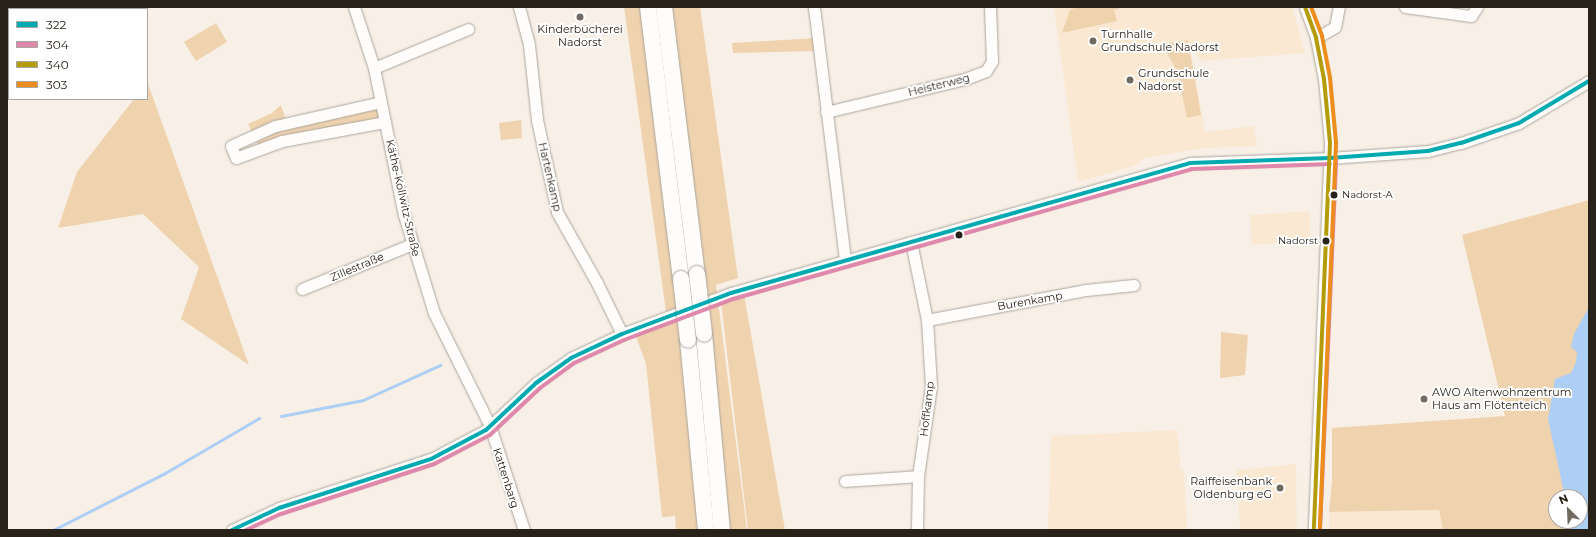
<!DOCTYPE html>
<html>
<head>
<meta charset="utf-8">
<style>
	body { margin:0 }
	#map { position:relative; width:1596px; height:537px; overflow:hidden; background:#f8f0e7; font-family:Montserrat,sans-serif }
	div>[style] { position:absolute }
	.built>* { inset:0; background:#fae8d2 }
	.green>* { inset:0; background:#efd3af }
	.water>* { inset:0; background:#adcef5 }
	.stream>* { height:3px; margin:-1.5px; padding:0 1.5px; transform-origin:1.5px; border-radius:1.5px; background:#adcef5 }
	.roads { filter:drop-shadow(0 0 1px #aca59c) drop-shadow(0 0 1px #aca59c) }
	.minor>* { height:11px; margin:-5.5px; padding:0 5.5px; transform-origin:5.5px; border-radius:5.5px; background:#fefdfb }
	.highway>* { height:16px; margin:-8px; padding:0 8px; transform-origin:8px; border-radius:8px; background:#fefdfb }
	.bridges { filter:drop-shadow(0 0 1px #aca59c) drop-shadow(0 0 1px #aca59c) }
	.highway-bridge>* { height:16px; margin:-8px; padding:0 8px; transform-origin:8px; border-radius:8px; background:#fefdfb }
	.bus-1>* { height:4px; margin:-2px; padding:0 2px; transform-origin:2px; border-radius:2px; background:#00aab0 }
	.bus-2>* { height:4px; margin:-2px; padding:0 2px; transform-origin:2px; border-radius:2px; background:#df88ac }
	.bus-3>* { height:4px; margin:-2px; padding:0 2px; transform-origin:2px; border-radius:2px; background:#b49b09 }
	.bus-4>* { height:4px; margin:-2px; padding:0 2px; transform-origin:2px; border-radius:2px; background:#ed8d1d }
	.dots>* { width:11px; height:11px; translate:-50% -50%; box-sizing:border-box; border:2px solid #fff; border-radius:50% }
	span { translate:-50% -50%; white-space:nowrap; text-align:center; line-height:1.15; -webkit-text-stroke:3.5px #fff; paint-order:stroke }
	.bus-label { font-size:10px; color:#292218 }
	.left { translate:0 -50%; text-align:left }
	.right { translate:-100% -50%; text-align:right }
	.poi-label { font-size:11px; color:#292218 }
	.street-label { font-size:11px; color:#292218 }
	.frame { position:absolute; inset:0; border:8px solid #292218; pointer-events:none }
	.legend { position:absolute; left:8px; top:8px; width:140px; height:92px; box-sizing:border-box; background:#fff; border:1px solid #a9a7a3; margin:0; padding:5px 7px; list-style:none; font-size:12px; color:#292218 }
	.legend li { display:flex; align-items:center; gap:8px; height:20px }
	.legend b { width:20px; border:1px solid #a9a7a3 }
	.north { position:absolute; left:1548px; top:489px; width:40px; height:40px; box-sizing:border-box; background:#fff; border:1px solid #a9a7a3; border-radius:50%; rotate:336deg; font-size:11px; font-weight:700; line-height:16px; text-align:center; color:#292218 }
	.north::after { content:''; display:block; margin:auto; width:14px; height:18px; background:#716a60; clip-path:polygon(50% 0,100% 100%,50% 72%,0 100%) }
</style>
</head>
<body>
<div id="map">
	<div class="built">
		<div style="clip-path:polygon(1054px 7px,1292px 7px,1305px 53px,1200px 61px,1189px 42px,1205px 132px,1254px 126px,1257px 146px,1205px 148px,1145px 158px,1134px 166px,1078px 182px)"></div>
		<div style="clip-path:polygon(1310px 211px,1310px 241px,1252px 245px,1250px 215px)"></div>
		<div style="clip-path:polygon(1177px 430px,1181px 471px,1184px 470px,1187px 530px,1048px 530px,1051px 436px)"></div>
		<div style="clip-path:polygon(1296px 464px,1297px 530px,1240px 530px,1237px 470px)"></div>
		<div style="clip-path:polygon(1439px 510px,1443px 530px,1329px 530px,1329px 512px)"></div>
	</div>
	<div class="green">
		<div style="clip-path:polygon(624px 7px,700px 7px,738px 278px,716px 285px,747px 530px,676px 530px,675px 516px,662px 517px,646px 364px,635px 334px,666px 312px)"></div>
		<div style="clip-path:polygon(1077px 7px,1125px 7px,1114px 10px,1117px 21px,1062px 33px,1070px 10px)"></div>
		<div style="clip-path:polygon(216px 23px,227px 42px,196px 61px,184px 42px)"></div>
		<div style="clip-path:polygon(817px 38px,819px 51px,733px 53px,732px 43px)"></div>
		<div style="clip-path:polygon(1188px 40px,1201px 115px,1187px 118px,1177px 71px,1162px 44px)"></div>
		<div style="clip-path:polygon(147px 81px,249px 365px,181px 319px,199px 267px,143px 214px,58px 228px,77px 172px,134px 99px,147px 99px)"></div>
		<div style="clip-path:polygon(381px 102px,385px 122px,260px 149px,248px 124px,272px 113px,281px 105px,287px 123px)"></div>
		<div style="clip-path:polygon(521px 120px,522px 138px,501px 140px,499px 123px)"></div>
		<div style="clip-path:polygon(evenodd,1589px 200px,1589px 530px,1443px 530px,1439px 510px,1329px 512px,1332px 481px,1332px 428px,1505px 416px,1462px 235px,1589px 200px,1556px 497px,1580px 497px,1580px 521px,1556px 521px,1556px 497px)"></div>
		<div style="clip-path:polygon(744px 294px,785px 530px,748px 530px,721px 302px)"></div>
		<div style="clip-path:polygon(1221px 332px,1248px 335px,1245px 375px,1220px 378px)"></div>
	</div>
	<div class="water">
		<div style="clip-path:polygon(1589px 307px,1589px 530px,1570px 530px,1570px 521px,1580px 521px,1580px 497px,1565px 497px,1548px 419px,1555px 379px,1571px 373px,1576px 362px,1577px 352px,1571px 347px,1574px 334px)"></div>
	</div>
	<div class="stream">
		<div style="left:281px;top:416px;width:84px;rotate:-11deg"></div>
		<div style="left:363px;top:400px;width:85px;rotate:-24.4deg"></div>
		<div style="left:53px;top:530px;width:126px;rotate:-27deg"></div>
		<div style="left:165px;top:473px;width:109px;rotate:-30.3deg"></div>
	</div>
	<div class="roads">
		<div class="minor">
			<div style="left:354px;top:7px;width:64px;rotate:71.8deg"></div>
			<div style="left:374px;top:68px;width:150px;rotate:78.5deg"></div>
			<div style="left:404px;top:215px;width:102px;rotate:73deg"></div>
			<div style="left:434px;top:313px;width:126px;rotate:63.6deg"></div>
			<div style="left:490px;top:426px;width:109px;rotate:71.9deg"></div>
			<div style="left:519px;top:7px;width:39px;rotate:75deg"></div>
			<div style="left:529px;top:45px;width:75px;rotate:83.9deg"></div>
			<div style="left:537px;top:120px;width:94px;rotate:77.7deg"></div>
			<div style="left:557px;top:212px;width:81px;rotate:60.6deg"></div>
			<div style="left:597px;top:283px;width:57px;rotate:63.9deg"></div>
			<div style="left:814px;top:7px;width:256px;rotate:83deg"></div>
			<div style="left:1305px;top:7px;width:33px;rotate:70deg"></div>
			<div style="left:1316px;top:38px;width:42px;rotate:79deg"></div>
			<div style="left:1324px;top:79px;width:64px;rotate:84.6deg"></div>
			<div style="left:1330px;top:143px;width:387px;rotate:92.4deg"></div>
			<div style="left:1405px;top:7px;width:67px;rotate:7.8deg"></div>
			<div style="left:1471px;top:16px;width:11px;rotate:-56deg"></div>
			<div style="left:1316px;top:38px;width:22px;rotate:-30deg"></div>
			<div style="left:1335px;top:27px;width:20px;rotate:-79deg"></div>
			<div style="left:374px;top:68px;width:102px;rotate:-22.5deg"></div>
			<div style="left:381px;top:102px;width:109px;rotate:167.2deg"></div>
			<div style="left:275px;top:126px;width:48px;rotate:155.6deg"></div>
			<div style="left:231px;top:146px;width:13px;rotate:67deg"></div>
			<div style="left:236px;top:158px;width:49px;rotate:-20.3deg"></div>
			<div style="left:282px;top:141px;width:105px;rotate:-10.5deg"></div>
			<div style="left:826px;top:112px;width:143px;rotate:-13.4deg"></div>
			<div style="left:965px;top:79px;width:22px;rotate:-21deg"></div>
			<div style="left:986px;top:71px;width:12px;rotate:-59deg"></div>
			<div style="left:992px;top:61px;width:54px;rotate:-92.1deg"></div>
			<div style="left:911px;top:242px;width:80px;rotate:78.4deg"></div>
			<div style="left:927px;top:320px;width:66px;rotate:86.5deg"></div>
			<div style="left:931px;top:386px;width:91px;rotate:98.2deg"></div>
			<div style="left:918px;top:476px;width:54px;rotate:91.1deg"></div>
			<div style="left:302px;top:289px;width:119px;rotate:-22.2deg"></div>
			<div style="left:927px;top:320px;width:162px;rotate:-10.7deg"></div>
			<div style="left:1086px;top:290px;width:48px;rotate:-5.9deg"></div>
			<div style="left:845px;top:481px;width:73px;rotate:-3.9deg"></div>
			<div style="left:232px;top:530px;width:52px;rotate:-25.1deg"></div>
			<div style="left:279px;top:508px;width:160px;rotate:-17.9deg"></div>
			<div style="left:431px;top:459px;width:62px;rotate:-27.8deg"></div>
			<div style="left:486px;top:430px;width:69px;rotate:-43.2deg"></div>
			<div style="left:536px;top:383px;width:43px;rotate:-35.5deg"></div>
			<div style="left:571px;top:358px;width:56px;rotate:-25.2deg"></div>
			<div style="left:622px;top:334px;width:116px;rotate:-20.6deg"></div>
			<div style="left:731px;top:293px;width:477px;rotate:-15.8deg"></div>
			<div style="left:1190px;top:163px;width:140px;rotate:-2deg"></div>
			<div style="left:1330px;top:158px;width:98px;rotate:-4.1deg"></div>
			<div style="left:1428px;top:151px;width:34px;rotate:-14deg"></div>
			<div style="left:1461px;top:143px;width:61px;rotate:-19deg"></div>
			<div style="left:1519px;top:123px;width:82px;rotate:-31deg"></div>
		</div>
		<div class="highway">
			<div style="left:648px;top:7px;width:274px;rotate:83.1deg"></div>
			<div style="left:664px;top:7px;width:269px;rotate:83deg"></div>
			<div style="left:704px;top:334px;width:197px;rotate:84.8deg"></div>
			<div style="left:688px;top:340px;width:191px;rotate:84.6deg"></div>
		</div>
	</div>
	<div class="bridges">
		<div class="highway-bridge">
			<div style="left:697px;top:274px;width:60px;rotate:83.3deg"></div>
			<div style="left:681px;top:279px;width:61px;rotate:83.5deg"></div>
		</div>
	</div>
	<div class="bus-1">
		<div style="left:232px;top:530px;width:52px;rotate:-25.1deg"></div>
		<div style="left:279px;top:508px;width:160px;rotate:-17.9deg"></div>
		<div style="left:431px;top:459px;width:62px;rotate:-27.8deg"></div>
		<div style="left:486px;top:430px;width:69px;rotate:-43.2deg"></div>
		<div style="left:536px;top:383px;width:43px;rotate:-35.5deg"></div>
		<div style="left:571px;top:358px;width:56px;rotate:-25.2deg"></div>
		<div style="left:622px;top:334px;width:116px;rotate:-20.6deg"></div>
		<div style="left:731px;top:293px;width:477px;rotate:-15.8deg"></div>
		<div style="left:1190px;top:163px;width:140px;rotate:-2deg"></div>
		<div style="left:1330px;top:158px;width:98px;rotate:-4.1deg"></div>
		<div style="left:1428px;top:151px;width:34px;rotate:-14deg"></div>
		<div style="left:1461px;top:143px;width:61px;rotate:-19deg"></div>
		<div style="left:1519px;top:123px;width:82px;rotate:-31deg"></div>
	</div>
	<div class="bus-2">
		<div style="left:246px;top:530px;width:38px;rotate:-25deg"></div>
		<div style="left:281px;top:514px;width:161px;rotate:-18.1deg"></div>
		<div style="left:434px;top:464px;width:63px;rotate:-27.4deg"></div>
		<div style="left:490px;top:435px;width:69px;rotate:-43.2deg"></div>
		<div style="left:540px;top:388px;width:42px;rotate:-36.3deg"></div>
		<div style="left:574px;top:363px;width:55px;rotate:-24.7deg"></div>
		<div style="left:624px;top:340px;width:116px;rotate:-20.6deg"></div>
		<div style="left:733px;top:299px;width:476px;rotate:-15.8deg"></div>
		<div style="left:1191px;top:169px;width:139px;rotate:-2.1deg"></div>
		<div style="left:1320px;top:530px;width:372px;rotate:-87.5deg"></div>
	</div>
	<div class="bus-3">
		<div style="left:1305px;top:7px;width:33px;rotate:70deg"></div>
		<div style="left:1316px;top:38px;width:42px;rotate:79deg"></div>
		<div style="left:1324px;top:79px;width:64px;rotate:84.6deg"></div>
		<div style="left:1330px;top:143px;width:387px;rotate:92.4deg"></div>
	</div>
	<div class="bus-4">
		<div style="left:1311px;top:7px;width:31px;rotate:69deg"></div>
		<div style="left:1322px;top:36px;width:43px;rotate:79.2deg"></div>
		<div style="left:1330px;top:78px;width:65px;rotate:84.7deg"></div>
		<div style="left:1336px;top:143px;width:387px;rotate:92.4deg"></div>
	</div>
	<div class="dots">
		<div style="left:580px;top:17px;background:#716a60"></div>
		<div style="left:1093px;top:41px;background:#716a60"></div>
		<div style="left:1130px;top:80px;background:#716a60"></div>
		<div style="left:1334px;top:195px;background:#292218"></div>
		<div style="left:959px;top:235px;background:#292218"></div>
		<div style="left:1326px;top:241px;background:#292218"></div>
		<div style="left:1424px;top:399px;background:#716a60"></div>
		<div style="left:1280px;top:488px;background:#716a60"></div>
	</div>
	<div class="bus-label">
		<span class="left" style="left:1342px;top:195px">Nadorst-A</span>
		<span class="right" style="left:1318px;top:241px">Nadorst</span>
	</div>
	<div class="poi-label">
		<span style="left:580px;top:36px">Kinderbücherei<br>Nadorst</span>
		<span class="left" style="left:1101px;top:41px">Turnhalle<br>Grundschule Nadorst</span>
		<span class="left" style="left:1138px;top:80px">Grundschule<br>Nadorst</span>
		<span class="left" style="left:1432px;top:399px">AWO Altenwohnzentrum<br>Haus am Flötenteich</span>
		<span class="right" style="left:1272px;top:488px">Raiffeisenbank<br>Oldenburg eG</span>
	</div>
	<div class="street-label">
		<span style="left:939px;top:85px;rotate:-14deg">Heisterweg</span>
		<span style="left:550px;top:177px;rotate:77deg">Hartenkamp</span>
		<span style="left:403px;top:198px;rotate:77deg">Käthe-Kollwitz-Straße</span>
		<span style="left:357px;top:267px;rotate:-23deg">Zillestraße</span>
		<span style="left:1030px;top:301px;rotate:-10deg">Burenkamp</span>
		<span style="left:927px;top:409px;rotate:-83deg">Hoffkamp</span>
		<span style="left:506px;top:478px;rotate:72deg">Kattenbarg</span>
	</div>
	<div class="frame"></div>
	<ul class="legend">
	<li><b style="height:5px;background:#00aab0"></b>322</li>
	<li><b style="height:5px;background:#df88ac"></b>304</li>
	<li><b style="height:5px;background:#b49b09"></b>340</li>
	<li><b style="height:5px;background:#ed8d1d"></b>303</li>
	</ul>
	<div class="north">N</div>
</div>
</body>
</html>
